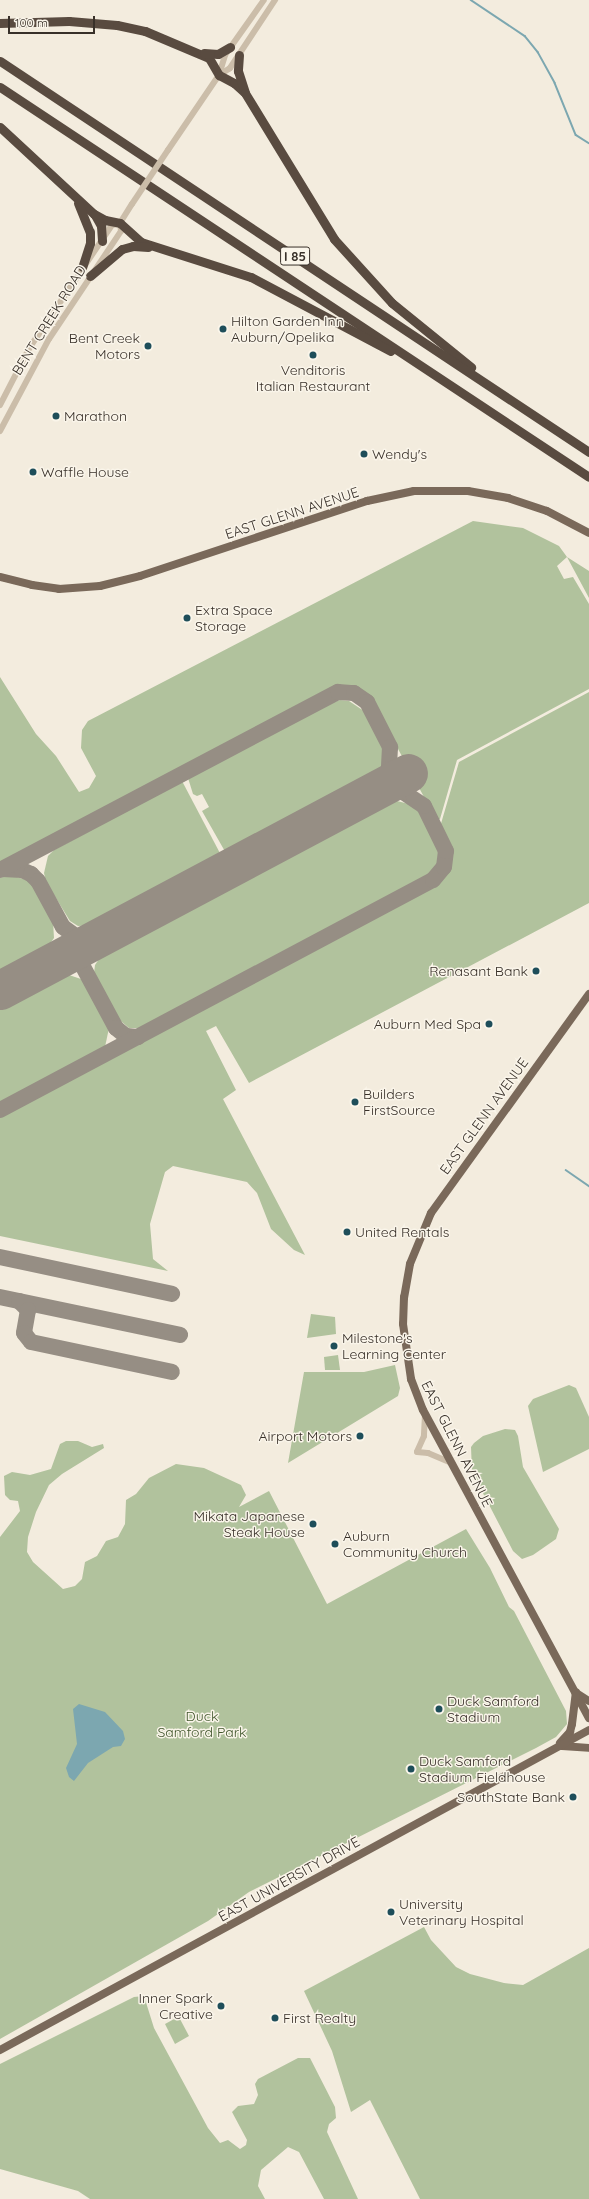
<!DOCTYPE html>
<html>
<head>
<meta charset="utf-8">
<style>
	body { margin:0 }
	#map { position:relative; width:589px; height:2199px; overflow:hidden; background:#f3ecde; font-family:Quicksand,sans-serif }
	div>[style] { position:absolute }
	.green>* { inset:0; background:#b1c29d }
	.water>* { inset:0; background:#7ca7b0 }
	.stream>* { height:1.5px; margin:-0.75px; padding:0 0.75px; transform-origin:0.75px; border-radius:0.75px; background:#7ca7b0 }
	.taxiway>* { height:16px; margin:-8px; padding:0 8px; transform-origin:8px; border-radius:8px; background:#968e84 }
	.runway>* { height:39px; margin:-19.5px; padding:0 19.5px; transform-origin:19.5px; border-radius:19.5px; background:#968e84 }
	.minor>* { height:6px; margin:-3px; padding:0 3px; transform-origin:3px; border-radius:3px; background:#cbbda9 }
	.major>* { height:8px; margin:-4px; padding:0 4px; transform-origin:4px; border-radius:4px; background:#7a695a }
	.highway>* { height:9px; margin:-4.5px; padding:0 4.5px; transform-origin:4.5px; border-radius:4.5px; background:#594b40 }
	.minor-bridge>* { height:6px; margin:-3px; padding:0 3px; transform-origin:3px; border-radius:3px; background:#cbbda9 }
	.dots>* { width:11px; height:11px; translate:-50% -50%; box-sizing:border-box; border:2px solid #faf5ea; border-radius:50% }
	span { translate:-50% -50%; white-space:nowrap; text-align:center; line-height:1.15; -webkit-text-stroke:3px #faf5ea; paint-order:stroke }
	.shield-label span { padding:1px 3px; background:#faf5ea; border:1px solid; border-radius:3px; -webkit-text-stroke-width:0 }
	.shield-label { font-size:13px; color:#383029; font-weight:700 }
	.street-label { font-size:14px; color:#383029 }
	.poi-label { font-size:14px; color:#383029 }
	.left { translate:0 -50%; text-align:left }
	.right { translate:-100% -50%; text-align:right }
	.park-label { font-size:14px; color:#42572d }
	.scale { position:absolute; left:8px; top:16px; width:87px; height:18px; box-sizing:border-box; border:2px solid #383029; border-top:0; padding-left:5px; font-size:12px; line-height:14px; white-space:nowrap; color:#383029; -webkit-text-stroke:3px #faf5ea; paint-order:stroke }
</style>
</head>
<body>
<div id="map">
	<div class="green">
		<div style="clip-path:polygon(473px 521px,523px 528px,559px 546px,567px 557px,589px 571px,589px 598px,567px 557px,557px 566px,564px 579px,573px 577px,589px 604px,589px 689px,457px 760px,440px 819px,437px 821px,371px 699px,351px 688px,338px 687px,324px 691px,0 863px,0 677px,36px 734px,56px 756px,79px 792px,89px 788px,96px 776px,81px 748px,82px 730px,88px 721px)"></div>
		<div style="clip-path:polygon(589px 692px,589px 903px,249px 1083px,216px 1026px,206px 1031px,236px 1090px,223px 1099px,305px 1255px,294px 1250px,271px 1229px,257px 1193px,247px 1182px,173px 1166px,165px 1172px,150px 1224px,153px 1259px,168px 1271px,0 1236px,0 1116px,436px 884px,446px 874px,451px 860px,450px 846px,440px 827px,459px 762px)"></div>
		<div style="clip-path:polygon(340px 700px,349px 701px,364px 711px,382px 744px,384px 762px,381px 770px,374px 777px,227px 855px,202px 811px,209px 807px,202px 794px,197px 796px,193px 794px,188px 778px,331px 703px)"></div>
		<div style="clip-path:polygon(182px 781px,222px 857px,96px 925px,78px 926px,70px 921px,46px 882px,44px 873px,48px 856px,54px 850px)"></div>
		<div style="clip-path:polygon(393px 800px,413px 805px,422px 812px,439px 844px,440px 863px,429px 878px,147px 1028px,129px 1028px,115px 1016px,94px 973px,95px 965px,105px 950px,383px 802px)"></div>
		<div style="clip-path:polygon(10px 875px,27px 880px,34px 887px,53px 921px,54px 938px,43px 953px,0 976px,0 878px)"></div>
		<div style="clip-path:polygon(66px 974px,81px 979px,88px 984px,109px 1028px,105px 1047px,98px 1053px,0 1106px,0 1006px,57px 975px)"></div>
		<div style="clip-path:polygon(311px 1314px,335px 1317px,336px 1334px,307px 1338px)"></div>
		<div style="clip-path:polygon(338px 1355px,340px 1370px,325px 1370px,324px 1357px)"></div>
		<div style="clip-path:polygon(395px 1365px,400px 1388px,398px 1396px,288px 1463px,304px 1372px,364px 1372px)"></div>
		<div style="clip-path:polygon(569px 1385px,576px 1388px,589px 1417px,589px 1449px,543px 1472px,528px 1406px,533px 1399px)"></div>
		<div style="clip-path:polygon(505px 1429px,515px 1430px,518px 1436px,523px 1467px,559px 1529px,556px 1539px,533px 1555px,522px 1559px,513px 1551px,472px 1472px,471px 1447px,474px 1443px,483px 1436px)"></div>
		<div style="clip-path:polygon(66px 1441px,78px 1441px,92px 1447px,103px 1444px,104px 1448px,62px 1474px,49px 1485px,36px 1512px,28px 1537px,27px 1552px,33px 1562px,63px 1589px,75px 1586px,82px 1579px,85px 1562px,97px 1556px,106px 1541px,118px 1537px,125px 1524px,126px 1500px,136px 1494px,149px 1478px,176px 1464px,204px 1468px,241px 1485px,246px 1495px,239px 1507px,269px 1491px,327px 1604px,466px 1529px,490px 1568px,509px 1607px,514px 1611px,566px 1711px,567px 1724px,556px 1737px,536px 1748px,249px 1892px,208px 1921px,0 2039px,0 1537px,20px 1511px,18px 1501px,10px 1500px,5px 1495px,4px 1476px,12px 1472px,30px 1475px,51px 1469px,60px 1444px)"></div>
		<div style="clip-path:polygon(424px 1927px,431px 1940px,456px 1967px,470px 1974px,504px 1983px,523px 1985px,589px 1948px,589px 2199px,420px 2199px,370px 2100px,351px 2112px,332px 2051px,304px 1991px)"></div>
		<div style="clip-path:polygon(144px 1996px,154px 2028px,208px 2128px,220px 2143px,228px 2140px,240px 2149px,246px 2145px,247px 2140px,232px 2112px,238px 2106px,254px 2104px,258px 2095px,255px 2084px,258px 2079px,298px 2058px,310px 2058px,335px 2107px,336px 2118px,329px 2124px,327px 2132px,358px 2199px,324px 2199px,299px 2152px,288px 2147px,261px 2170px,258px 2186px,265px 2199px,90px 2199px,78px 2191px,0 2169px,0 2064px,134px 1997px)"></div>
		<div style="clip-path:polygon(176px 2018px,180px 2019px,189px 2036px,175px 2044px,165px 2024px)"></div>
	</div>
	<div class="water">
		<div style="clip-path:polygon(79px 1704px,105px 1712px,123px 1731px,125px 1739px,121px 1746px,113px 1747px,88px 1763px,74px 1781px,69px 1777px,66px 1768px,77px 1744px,73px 1709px)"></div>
	</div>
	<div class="stream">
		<div style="left:471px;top:0;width:65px;rotate:33.7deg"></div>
		<div style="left:525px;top:36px;width:21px;rotate:51deg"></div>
		<div style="left:538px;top:52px;width:35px;rotate:61deg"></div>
		<div style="left:555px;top:83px;width:56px;rotate:68deg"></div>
		<div style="left:576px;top:135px;width:15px;rotate:32deg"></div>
		<div style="left:566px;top:1170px;width:28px;rotate:35deg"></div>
	</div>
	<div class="taxiway">
		<div style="left:3px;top:869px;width:19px;rotate:3deg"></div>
		<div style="left:22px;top:870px;width:10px;rotate:24deg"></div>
		<div style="left:31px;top:874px;width:10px;rotate:45deg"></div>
		<div style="left:38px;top:881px;width:52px;rotate:61.5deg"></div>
		<div style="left:63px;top:927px;width:17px;rotate:36deg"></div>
		<div style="left:77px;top:937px;width:16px;rotate:11deg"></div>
		<div style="left:0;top:870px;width:382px;rotate:-27.8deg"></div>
		<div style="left:338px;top:692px;width:16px;rotate:4deg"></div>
		<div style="left:354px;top:693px;width:16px;rotate:35deg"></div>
		<div style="left:367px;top:702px;width:51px;rotate:62.9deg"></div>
		<div style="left:390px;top:747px;width:22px;rotate:93deg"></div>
		<div style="left:389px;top:769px;width:25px;rotate:124deg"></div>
		<div style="left:54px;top:961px;width:19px;rotate:-6deg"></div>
		<div style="left:73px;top:959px;width:9px;rotate:27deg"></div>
		<div style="left:81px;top:963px;width:74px;rotate:61.7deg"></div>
		<div style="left:116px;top:1028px;width:13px;rotate:39deg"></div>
		<div style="left:126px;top:1036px;width:12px;rotate:5deg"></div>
		<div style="left:0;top:1110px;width:490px;rotate:-28deg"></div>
		<div style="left:433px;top:880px;width:17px;rotate:-50deg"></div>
		<div style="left:444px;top:867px;width:16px;rotate:-83deg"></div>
		<div style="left:446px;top:851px;width:50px;rotate:-116.1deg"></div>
		<div style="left:424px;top:806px;width:25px;rotate:-146deg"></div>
		<div style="left:403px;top:792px;width:28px;rotate:-176deg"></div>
		<div style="left:0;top:1257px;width:176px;rotate:12.1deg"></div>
		<div style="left:0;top:1297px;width:184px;rotate:11.9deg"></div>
		<div style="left:19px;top:1301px;width:13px;rotate:45deg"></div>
		<div style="left:28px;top:1310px;width:23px;rotate:100deg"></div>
		<div style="left:24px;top:1333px;width:11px;rotate:52deg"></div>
		<div style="left:31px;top:1342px;width:144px;rotate:12deg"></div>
	</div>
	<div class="runway">
		<div style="left:0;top:990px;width:462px;rotate:-28deg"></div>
	</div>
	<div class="minor">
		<div style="left:219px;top:75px;width:13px;rotate:-32deg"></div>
		<div style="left:230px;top:68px;width:82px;rotate:-56.5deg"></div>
		<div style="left:168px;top:150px;width:91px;rotate:-55.8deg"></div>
		<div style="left:219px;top:75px;width:21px;rotate:-73deg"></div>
		<div style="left:225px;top:55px;width:67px;rotate:-54.7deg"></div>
		<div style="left:0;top:405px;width:65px;rotate:-62.7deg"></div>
		<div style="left:30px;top:347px;width:147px;rotate:-56.1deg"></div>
		<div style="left:112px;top:225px;width:6px;rotate:-9deg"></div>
		<div style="left:0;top:431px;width:104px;rotate:-62deg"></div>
		<div style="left:49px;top:339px;width:130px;rotate:-56.3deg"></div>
		<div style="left:121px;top:231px;width:8px;rotate:-97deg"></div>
		<div style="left:120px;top:223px;width:22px;rotate:-58deg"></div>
		<div style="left:425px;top:1415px;width:21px;rotate:93deg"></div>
		<div style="left:424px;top:1436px;width:17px;rotate:114deg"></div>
		<div style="left:417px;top:1452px;width:11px;rotate:5deg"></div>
		<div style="left:428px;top:1453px;width:25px;rotate:23deg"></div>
	</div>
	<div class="major">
		<div style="left:0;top:577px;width:33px;rotate:14deg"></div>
		<div style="left:32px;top:585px;width:27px;rotate:8deg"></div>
		<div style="left:59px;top:589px;width:41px;rotate:-4.2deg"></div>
		<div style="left:100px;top:586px;width:41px;rotate:-14deg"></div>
		<div style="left:140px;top:576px;width:239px;rotate:-18.3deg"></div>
		<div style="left:367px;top:501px;width:48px;rotate:-12deg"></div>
		<div style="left:414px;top:491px;width:54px"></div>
		<div style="left:468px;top:491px;width:41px;rotate:9.9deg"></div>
		<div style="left:508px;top:498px;width:41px;rotate:18.4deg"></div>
		<div style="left:547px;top:511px;width:47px;rotate:27.6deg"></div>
		<div style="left:589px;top:994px;width:270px;rotate:125.8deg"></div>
		<div style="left:431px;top:1213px;width:55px;rotate:112.4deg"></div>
		<div style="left:410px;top:1264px;width:34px;rotate:100deg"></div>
		<div style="left:404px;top:1297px;width:27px;rotate:92deg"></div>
		<div style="left:403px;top:1324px;width:56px;rotate:81.7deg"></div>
		<div style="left:411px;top:1379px;width:33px;rotate:69deg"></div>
		<div style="left:423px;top:1410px;width:350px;rotate:61.7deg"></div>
		<div style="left:576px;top:1693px;width:15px;rotate:32deg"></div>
		<div style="left:560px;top:1743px;width:15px;rotate:-48deg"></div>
		<div style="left:570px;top:1732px;width:8px;rotate:-76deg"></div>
		<div style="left:572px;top:1724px;width:32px;rotate:-83deg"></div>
		<div style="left:562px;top:1746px;width:27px;rotate:4deg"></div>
		<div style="left:0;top:2050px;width:670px;rotate:-28.51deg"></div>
	</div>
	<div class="highway">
		<div style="left:0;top:23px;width:69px;rotate:-1.7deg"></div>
		<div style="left:69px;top:21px;width:48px;rotate:4.8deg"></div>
		<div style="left:117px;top:25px;width:29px;rotate:12deg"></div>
		<div style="left:145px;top:31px;width:69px;rotate:22.9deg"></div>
		<div style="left:209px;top:58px;width:20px;rotate:60deg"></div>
		<div style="left:219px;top:75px;width:17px;rotate:28deg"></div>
		<div style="left:234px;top:83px;width:13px;rotate:42deg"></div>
		<div style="left:204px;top:53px;width:14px;rotate:4deg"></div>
		<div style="left:218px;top:54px;width:14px;rotate:-30deg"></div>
		<div style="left:239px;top:55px;width:16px;rotate:94deg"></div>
		<div style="left:238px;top:71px;width:23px;rotate:72deg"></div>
		<div style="left:245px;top:93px;width:171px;rotate:58.6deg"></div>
		<div style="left:334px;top:239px;width:86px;rotate:47.8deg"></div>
		<div style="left:392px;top:303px;width:102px;rotate:39deg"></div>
		<div style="left:0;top:61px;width:707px;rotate:33.58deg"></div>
		<div style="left:0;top:87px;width:706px;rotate:33.51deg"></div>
		<div style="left:0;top:127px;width:128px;rotate:42.8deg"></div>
		<div style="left:94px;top:214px;width:13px;rotate:29deg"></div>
		<div style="left:105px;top:220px;width:15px;rotate:11deg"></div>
		<div style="left:120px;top:223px;width:28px;rotate:42deg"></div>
		<div style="left:141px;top:242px;width:115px;rotate:17.7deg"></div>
		<div style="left:251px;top:277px;width:158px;rotate:27.9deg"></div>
		<div style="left:78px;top:203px;width:31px;rotate:68deg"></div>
		<div style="left:90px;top:232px;width:11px;rotate:90deg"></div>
		<div style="left:90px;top:243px;width:25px;rotate:108deg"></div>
		<div style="left:95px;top:215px;width:13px;rotate:61deg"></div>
		<div style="left:101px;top:226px;width:15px;rotate:86deg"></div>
		<div style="left:90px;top:276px;width:42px;rotate:-40.2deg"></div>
		<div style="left:122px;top:249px;width:11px;rotate:-15deg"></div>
		<div style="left:133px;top:246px;width:15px;rotate:4deg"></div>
	</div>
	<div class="minor-bridge">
		<div style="left:132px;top:204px;width:65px;rotate:-56.3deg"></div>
	</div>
	<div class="dots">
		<div style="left:223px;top:329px;background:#1e4e5a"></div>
		<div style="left:148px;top:346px;background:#1e4e5a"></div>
		<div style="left:313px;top:355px;background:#1e4e5a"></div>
		<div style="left:56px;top:416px;background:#1e4e5a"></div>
		<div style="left:364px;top:454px;background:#1e4e5a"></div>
		<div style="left:33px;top:472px;background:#1e4e5a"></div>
		<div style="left:187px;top:618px;background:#1e4e5a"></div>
		<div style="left:536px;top:971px;background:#1e4e5a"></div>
		<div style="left:489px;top:1024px;background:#1e4e5a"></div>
		<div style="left:355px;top:1102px;background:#1e4e5a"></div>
		<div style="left:347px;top:1232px;background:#1e4e5a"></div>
		<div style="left:334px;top:1346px;background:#1e4e5a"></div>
		<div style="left:360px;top:1436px;background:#1e4e5a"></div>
		<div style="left:313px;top:1524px;background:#1e4e5a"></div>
		<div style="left:335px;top:1544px;background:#1e4e5a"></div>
		<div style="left:439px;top:1709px;background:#1e4e5a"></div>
		<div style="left:411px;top:1769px;background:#1e4e5a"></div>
		<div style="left:573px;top:1797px;background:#1e4e5a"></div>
		<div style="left:391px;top:1912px;background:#1e4e5a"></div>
		<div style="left:221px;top:2006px;background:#1e4e5a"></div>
		<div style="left:275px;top:2018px;background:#1e4e5a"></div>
	</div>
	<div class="shield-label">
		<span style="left:295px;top:256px">I 85</span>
	</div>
	<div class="street-label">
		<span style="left:49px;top:320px;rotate:-58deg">BENT CREEK ROAD</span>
		<span style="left:292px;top:513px;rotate:-18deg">EAST GLENN AVENUE</span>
		<span style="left:484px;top:1116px;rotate:-54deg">EAST GLENN AVENUE</span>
		<span style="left:457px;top:1444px;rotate:63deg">EAST GLENN AVENUE</span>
		<span style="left:289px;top:1879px;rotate:-29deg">EAST UNIVERSITY DRIVE</span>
	</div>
	<div class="poi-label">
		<span class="left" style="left:231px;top:329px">Hilton Garden Inn<br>Auburn/Opelika</span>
		<span class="right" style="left:140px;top:346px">Bent Creek<br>Motors</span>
		<span style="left:313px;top:378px">Venditoris<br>Italian Restaurant</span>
		<span class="left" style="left:64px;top:416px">Marathon</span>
		<span class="left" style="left:372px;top:454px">Wendy's</span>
		<span class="left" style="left:41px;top:472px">Waffle House</span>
		<span class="left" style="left:195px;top:618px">Extra Space<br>Storage</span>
		<span class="right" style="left:528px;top:971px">Renasant Bank</span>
		<span class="right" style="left:481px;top:1024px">Auburn Med Spa</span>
		<span class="left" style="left:363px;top:1102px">Builders<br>FirstSource</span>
		<span class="left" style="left:355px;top:1232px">United Rentals</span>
		<span class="left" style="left:342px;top:1346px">Milestone's<br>Learning Center</span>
		<span class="right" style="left:352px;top:1436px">Airport Motors</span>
		<span class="right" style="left:305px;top:1524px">Mikata Japanese<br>Steak House</span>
		<span class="left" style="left:343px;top:1544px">Auburn<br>Community Church</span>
		<span class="left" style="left:447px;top:1709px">Duck Samford<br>Stadium</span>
		<span class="left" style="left:419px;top:1769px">Duck Samford<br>Stadium Fieldhouse</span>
		<span class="right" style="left:565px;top:1797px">SouthState Bank</span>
		<span class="left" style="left:399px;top:1912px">University<br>Veterinary Hospital</span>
		<span class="right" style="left:213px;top:2006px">Inner Spark<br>Creative</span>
		<span class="left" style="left:283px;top:2018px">First Realty</span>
	</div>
	<div class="park-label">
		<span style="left:202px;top:1724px">Duck<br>Samford Park</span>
	</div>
	<div class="scale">100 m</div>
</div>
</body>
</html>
